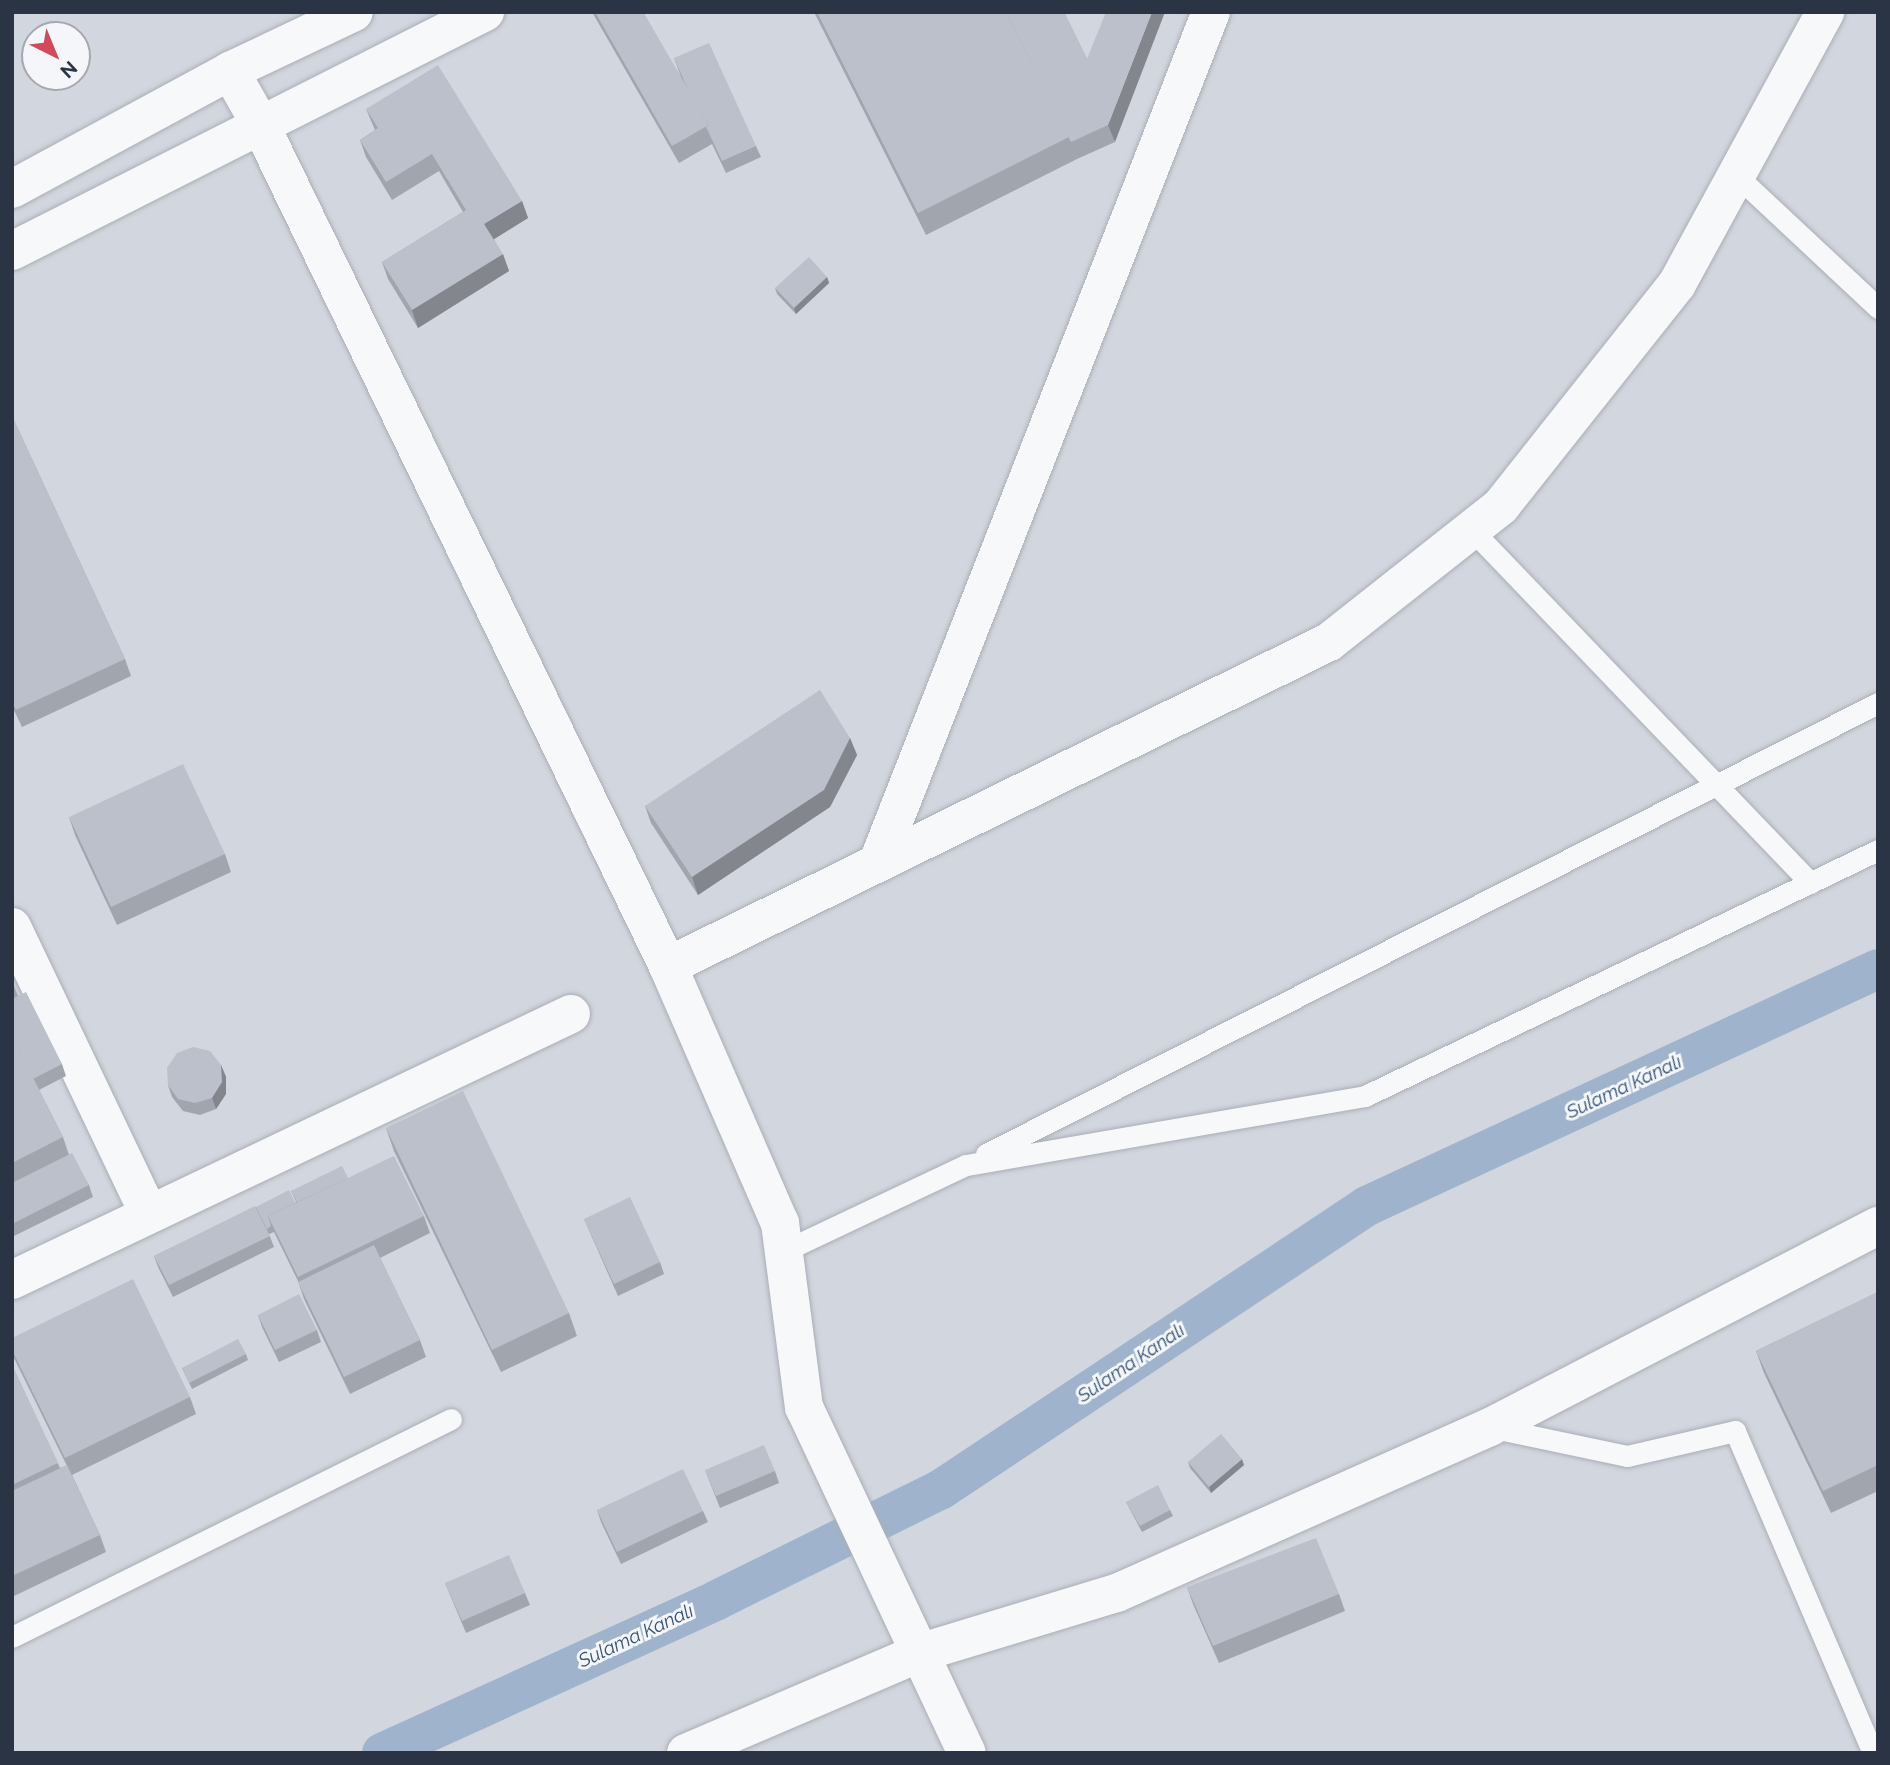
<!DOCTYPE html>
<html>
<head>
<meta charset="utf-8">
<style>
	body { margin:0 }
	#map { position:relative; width:1890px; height:1765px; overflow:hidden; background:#e4e7ec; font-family:Raleway,sans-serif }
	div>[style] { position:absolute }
	.built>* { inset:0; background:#d2d6de }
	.canal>* { height:40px; margin:-20px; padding:0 20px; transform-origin:20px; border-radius:20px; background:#9fb4cc }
	.roads { filter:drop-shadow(0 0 2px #a9aeb7) drop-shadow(0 0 2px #a9aeb7) }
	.service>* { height:21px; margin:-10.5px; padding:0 10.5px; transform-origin:10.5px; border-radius:10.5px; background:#f7f8fa }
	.minor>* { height:38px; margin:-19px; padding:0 19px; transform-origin:19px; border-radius:19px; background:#f7f8fa }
	.tertiary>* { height:38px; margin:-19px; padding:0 19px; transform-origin:19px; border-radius:19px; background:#f7f8fa }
	.wall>* { inset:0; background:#a1a5ae }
	.shaded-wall>* { inset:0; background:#83868d }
	.building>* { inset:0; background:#bbc0ca }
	span { translate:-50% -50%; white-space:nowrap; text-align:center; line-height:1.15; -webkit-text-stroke:6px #f4f6f9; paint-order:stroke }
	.water-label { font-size:19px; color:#34527a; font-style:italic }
	.frame { position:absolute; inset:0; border:14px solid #2b3445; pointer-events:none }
	.north { position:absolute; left:21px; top:21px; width:70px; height:70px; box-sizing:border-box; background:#f4f6f9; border:2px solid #a4a8b1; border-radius:50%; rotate:137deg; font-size:19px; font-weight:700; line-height:28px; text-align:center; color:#2b3445 }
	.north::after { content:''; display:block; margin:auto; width:24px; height:32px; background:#d1495b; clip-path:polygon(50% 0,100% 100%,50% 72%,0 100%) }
</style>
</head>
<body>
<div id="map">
	<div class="built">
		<div style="clip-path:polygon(evenodd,12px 12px,1878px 12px,1878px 1753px,12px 1753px,12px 12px,35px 35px,77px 35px,77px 77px,35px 77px,35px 35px)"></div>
	</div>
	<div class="canal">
		<div style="left:382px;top:1753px;width:368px;rotate:-24.5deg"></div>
		<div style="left:717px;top:1600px;width:249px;rotate:-26.3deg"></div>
		<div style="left:940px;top:1490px;width:513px;rotate:-33.63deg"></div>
		<div style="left:1367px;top:1206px;width:563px;rotate:-24.88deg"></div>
	</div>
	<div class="roads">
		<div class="service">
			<div style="left:1736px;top:175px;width:195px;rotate:43.1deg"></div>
			<div style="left:1472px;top:530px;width:489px;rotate:46.2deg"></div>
			<div style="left:986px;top:1154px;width:1000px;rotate:-26.82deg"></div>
			<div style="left:784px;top:1251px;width:201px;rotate:-25.3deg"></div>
			<div style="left:966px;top:1165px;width:405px;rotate:-9.8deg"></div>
			<div style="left:1365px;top:1096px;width:569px;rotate:-25.62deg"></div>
			<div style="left:1494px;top:1428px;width:136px;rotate:11.9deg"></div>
			<div style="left:1627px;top:1456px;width:111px;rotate:-13deg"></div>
			<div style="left:1735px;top:1431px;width:350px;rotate:66.8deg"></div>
			<div style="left:12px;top:1637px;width:490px;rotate:-26.4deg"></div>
		</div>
		<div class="minor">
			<div style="left:230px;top:71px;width:61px;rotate:60.5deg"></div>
			<div style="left:260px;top:124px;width:936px;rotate:64.15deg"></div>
			<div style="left:668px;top:966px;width:280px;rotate:66.5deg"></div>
			<div style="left:780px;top:1223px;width:186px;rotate:82.6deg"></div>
			<div style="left:804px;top:1407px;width:382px;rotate:64.8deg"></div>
			<div style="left:12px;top:927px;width:316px;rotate:64.5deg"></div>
			<div style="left:12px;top:1280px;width:619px;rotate:-25.45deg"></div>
			<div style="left:686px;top:1753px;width:254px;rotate:-23.2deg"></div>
			<div style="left:919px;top:1653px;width:207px;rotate:-16.9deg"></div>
			<div style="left:1117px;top:1593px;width:408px;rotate:-24deg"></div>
			<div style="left:1490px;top:1427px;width:437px;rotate:-27.4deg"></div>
		</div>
		<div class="tertiary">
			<div style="left:12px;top:189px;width:248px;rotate:-28.4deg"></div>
			<div style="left:230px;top:71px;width:137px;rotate:-25.4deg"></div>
			<div style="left:12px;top:251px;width:530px;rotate:-26.81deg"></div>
			<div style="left:878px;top:862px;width:913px;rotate:-68.61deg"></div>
			<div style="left:668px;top:966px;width:736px;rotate:-26.11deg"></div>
			<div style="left:1329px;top:642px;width:219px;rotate:-38.3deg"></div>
			<div style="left:1501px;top:506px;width:283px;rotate:-51.6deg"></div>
			<div style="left:1677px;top:284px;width:310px;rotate:-61.4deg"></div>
		</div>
	</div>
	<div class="wall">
		<div style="clip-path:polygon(592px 12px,643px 12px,682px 80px,674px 58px,756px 146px,761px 157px,726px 173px,712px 144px,679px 163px)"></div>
		<div style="clip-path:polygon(814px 12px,1064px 12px,1087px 59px,1115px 142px,1077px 159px,926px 235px)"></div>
		<div style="clip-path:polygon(366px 109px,522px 201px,528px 218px,494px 239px,509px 271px,418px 328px,388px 279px,382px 262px,463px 212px,439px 171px,392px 200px,366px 157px,360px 140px,375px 130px)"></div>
		<div style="clip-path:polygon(827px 277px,829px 283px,796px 314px,777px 294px,775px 288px)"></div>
		<div style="clip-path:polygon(12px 416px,125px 659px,131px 676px,22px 727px,12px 706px)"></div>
		<div style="clip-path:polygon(850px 738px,857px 755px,830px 807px,698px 895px,651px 823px,645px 806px)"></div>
		<div style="clip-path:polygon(69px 817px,225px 854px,231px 872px,117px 925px,75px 835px)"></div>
		<div style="clip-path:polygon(12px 981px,18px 996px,62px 1064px,66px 1076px,39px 1090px,63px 1137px,69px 1155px,89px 1185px,93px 1197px,12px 1237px)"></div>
		<div style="clip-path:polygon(221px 1065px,226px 1077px,226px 1094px,216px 1109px,200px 1115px,183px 1111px,172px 1097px,168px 1085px)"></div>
		<div style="clip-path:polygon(386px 1128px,569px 1313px,577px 1336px,501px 1372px,394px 1151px)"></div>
		<div style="clip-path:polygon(348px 1178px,424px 1216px,430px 1233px,380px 1258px,420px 1340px,426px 1357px,350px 1394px,304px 1299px,298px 1281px,274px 1232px,269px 1234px,274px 1247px,173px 1297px,158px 1267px,154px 1256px,256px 1207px,295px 1203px,296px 1202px,291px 1191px)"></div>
		<div style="clip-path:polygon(584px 1219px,660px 1262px,664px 1274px,618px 1296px)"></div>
		<div style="clip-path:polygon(1878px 1292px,1878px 1491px,1831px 1513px,1764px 1373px,1756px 1351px)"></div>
		<div style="clip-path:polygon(258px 1315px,317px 1330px,321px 1342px,279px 1362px,262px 1327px)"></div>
		<div style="clip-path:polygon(12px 1338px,190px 1397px,196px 1414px,72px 1475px,100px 1535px,106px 1552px,12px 1597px,12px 1365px,60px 1468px,67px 1466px,14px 1358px,12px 1353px)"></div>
		<div style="clip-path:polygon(246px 1354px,248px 1360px,192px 1389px,182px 1368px)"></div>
		<div style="clip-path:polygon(1188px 1462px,1244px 1465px,1211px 1493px,1190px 1468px)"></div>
		<div style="clip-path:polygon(705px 1470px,775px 1471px,779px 1483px,720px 1508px)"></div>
		<div style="clip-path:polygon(1126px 1502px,1170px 1510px,1173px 1516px,1142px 1532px)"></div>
		<div style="clip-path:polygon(597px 1510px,703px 1511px,708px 1522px,621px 1564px,601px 1522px)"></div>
		<div style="clip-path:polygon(445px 1583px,525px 1593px,530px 1605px,466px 1633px)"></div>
		<div style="clip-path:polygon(1187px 1587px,1339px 1594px,1345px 1611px,1219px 1663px,1193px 1604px)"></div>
	</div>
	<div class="shaded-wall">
		<div style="clip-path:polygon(1152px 12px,1165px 12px,1115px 142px,1108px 125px)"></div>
		<div style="clip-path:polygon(522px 201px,528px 218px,491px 241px,484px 224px)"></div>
		<div style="clip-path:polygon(503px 254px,509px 271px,418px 328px,412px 310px)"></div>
		<div style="clip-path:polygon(827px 277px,829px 283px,796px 314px,794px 308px)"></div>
		<div style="clip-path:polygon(850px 738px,857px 755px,830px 807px,698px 895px,692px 877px)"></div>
		<div style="clip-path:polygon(221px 1065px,226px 1077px,226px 1094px,216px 1109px,212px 1098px)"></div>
		<div style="clip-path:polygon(1242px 1459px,1244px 1465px,1211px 1493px,1209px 1487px)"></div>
	</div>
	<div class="building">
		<div style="clip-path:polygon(595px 12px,643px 12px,709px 125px,672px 146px)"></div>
		<div style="clip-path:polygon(817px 12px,1006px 12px,1069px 137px,918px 213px)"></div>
		<div style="clip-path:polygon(1006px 12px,1064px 12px,1087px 59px,1106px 12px,1152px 12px,1108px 125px,1071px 142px)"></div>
		<div style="clip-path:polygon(709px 43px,756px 146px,722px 161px,706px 127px,709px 125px,688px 90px,674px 58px)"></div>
		<div style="clip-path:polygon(438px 65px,522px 201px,484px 224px,503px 254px,412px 310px,382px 262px,466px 210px,432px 154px,386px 182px,360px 140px,378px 128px,366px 109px)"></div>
		<div style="clip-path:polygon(809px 257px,827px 277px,794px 308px,775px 288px)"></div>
		<div style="clip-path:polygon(12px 416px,125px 659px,16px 710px,12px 703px)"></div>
		<div style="clip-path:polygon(820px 690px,850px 738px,824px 790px,692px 877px,645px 806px)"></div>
		<div style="clip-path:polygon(183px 764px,225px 854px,111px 907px,69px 817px)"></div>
		<div style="clip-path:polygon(26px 992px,62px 1064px,33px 1079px,12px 1036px,12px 999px)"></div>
		<div style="clip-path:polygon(12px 1036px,63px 1137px,12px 1163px)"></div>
		<div style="clip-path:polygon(193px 1047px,210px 1051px,221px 1065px,222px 1082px,212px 1098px,195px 1103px,178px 1099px,168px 1085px,167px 1068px,177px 1053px)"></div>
		<div style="clip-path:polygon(463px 1091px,569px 1313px,492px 1350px,386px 1128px)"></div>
		<div style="clip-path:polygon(72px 1153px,89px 1185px,12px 1224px,12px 1183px)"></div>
		<div style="clip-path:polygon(394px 1156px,424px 1216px,298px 1277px,268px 1216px)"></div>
		<div style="clip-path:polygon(342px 1166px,348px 1178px,297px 1202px,291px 1191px)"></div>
		<div style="clip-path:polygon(289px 1190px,295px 1203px,268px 1216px,271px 1226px,267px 1229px,256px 1207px)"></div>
		<div style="clip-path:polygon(630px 1197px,660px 1262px,614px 1284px,584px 1219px)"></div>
		<div style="clip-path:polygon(255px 1206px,270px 1236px,169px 1285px,154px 1256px)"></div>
		<div style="clip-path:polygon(374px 1245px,420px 1340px,344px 1377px,298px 1282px)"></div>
		<div style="clip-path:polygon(133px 1279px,190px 1397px,65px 1458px,12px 1350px,12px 1338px)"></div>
		<div style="clip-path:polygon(1878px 1292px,1878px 1465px,1823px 1491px,1756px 1351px)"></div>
		<div style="clip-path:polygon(299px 1294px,317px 1330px,275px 1350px,258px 1315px)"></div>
		<div style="clip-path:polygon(238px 1339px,246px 1354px,189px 1383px,182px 1368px)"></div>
		<div style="clip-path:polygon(12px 1365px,58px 1463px,12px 1485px)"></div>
		<div style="clip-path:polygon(1221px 1434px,1242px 1459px,1209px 1487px,1188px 1462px)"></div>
		<div style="clip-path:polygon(764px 1445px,775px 1471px,716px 1496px,705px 1470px)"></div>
		<div style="clip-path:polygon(67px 1465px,100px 1535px,12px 1576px,12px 1491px)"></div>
		<div style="clip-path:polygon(683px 1469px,703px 1511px,617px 1552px,597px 1510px)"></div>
		<div style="clip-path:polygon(1158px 1485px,1170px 1510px,1140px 1526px,1126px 1502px)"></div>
		<div style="clip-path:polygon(1316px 1538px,1339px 1594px,1213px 1646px,1187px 1587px)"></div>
		<div style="clip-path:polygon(509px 1555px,525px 1593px,462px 1621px,445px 1583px)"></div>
	</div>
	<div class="water-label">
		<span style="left:1624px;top:1087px;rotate:-25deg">Sulama Kanalı</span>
		<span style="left:1131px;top:1363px;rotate:-34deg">Sulama Kanalı</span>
		<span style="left:636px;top:1636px;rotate:-25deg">Sulama Kanalı</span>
	</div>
	<div class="frame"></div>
	<div class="north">N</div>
</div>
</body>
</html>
